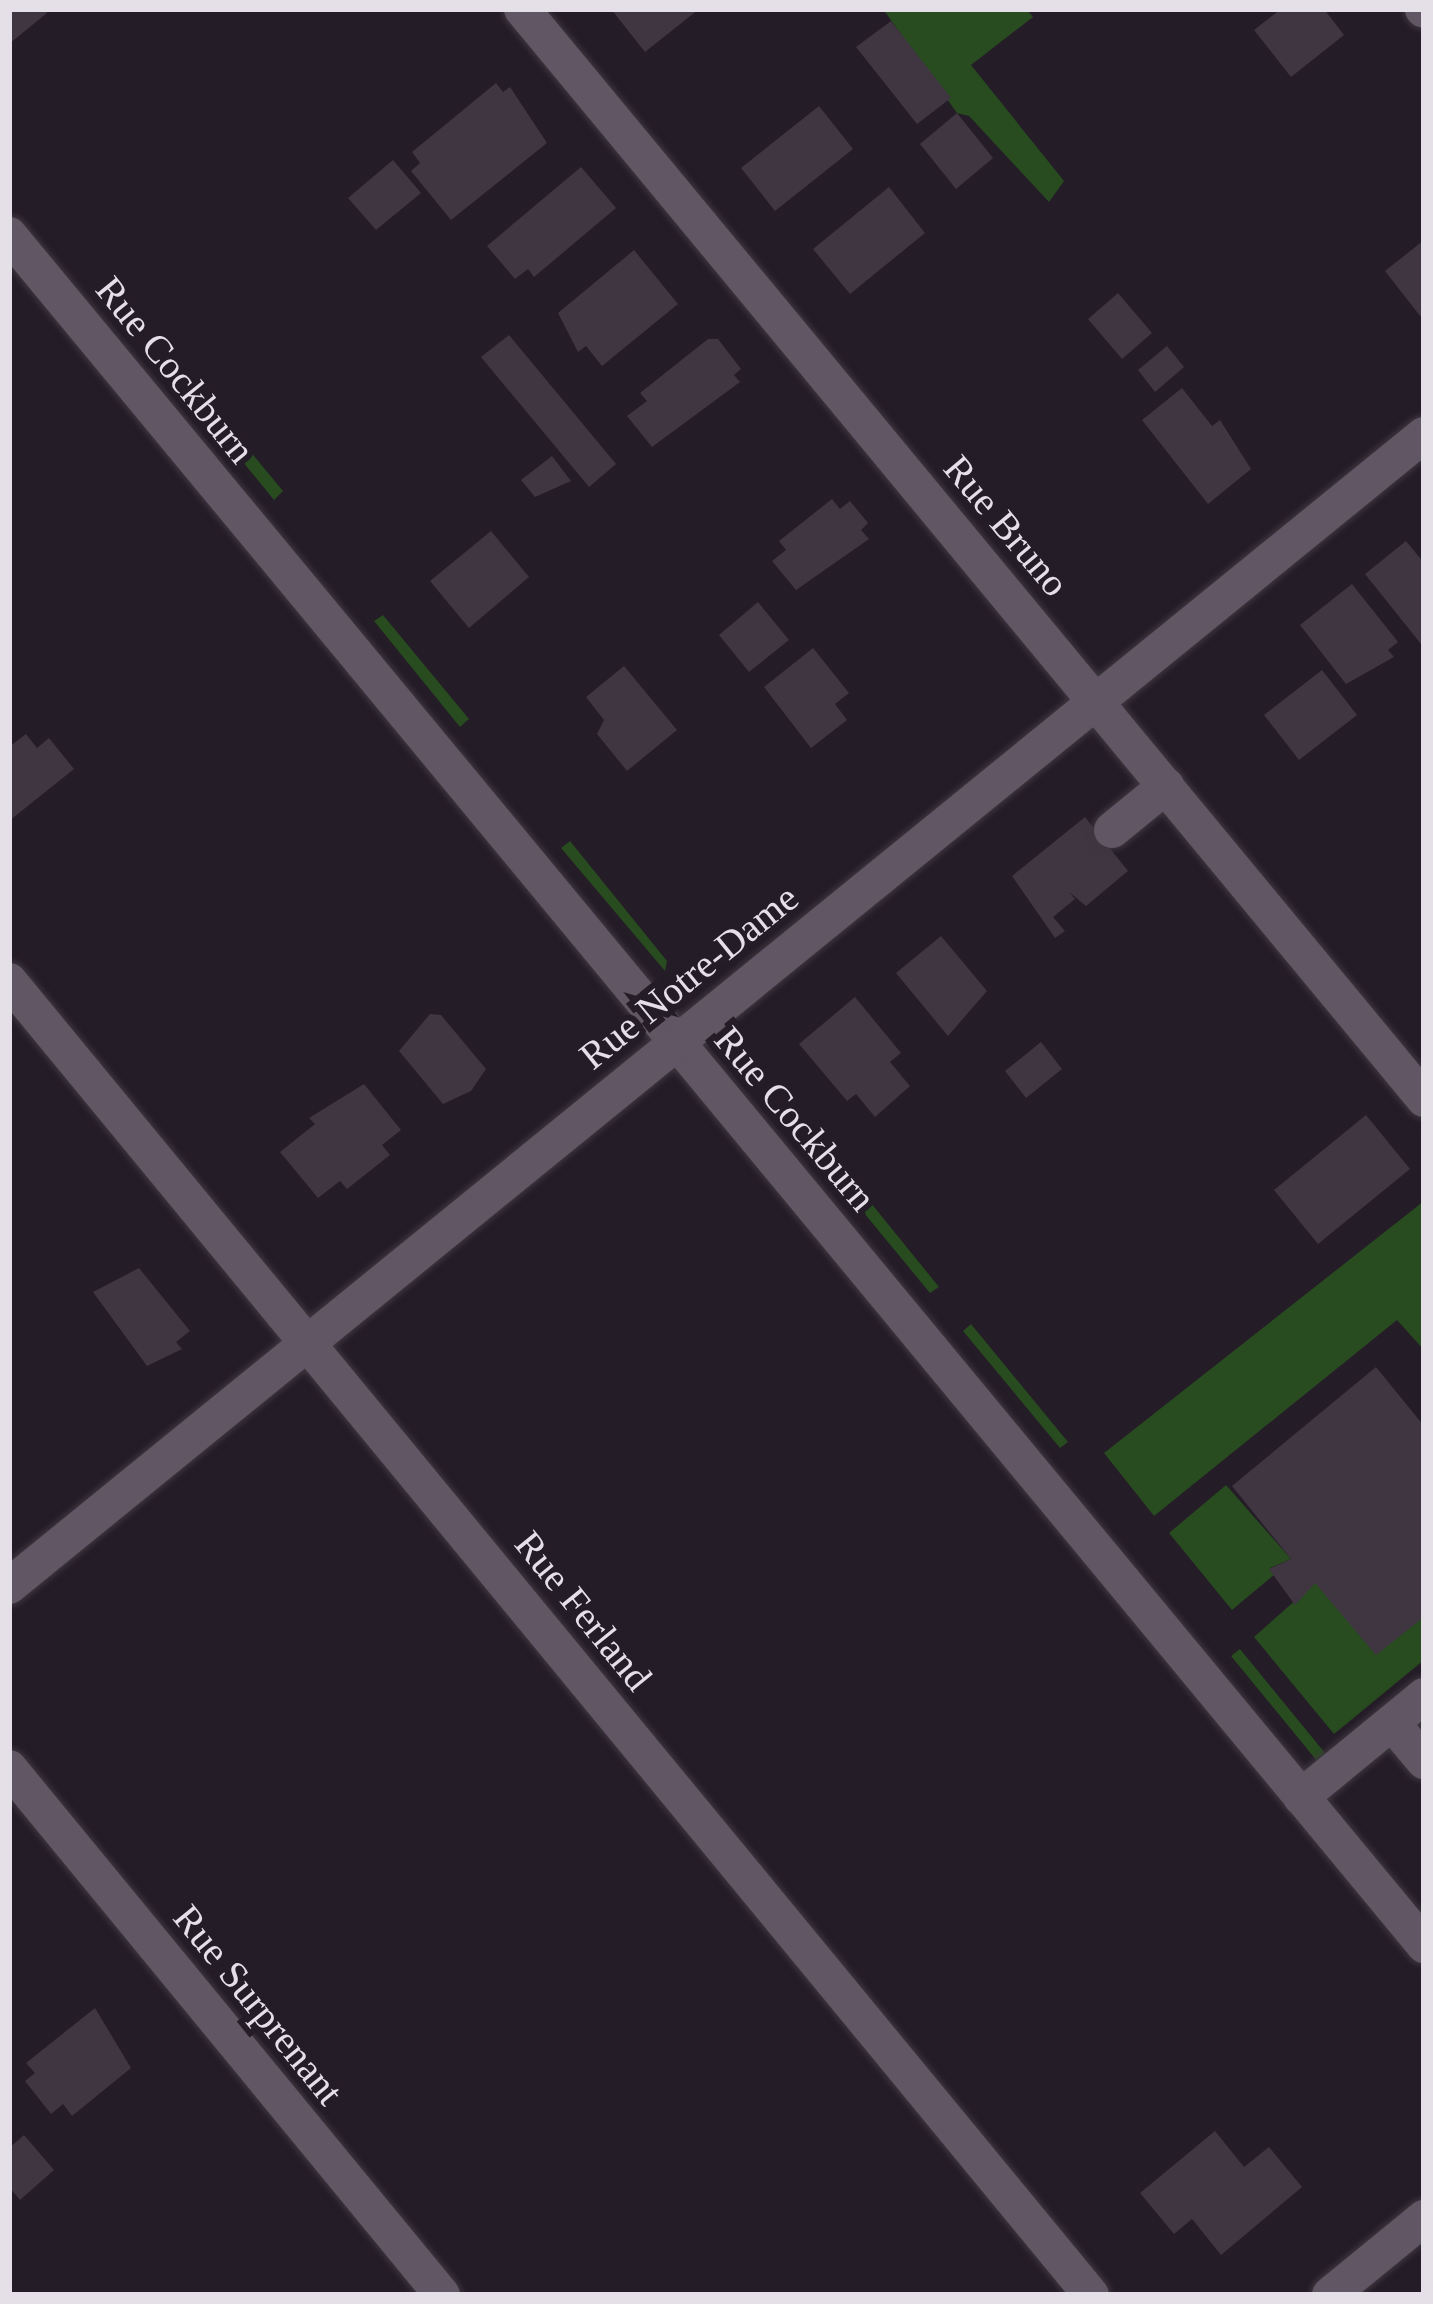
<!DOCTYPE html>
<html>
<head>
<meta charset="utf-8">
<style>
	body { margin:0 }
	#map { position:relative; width:1433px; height:2304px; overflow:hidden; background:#241c27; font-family:"Times New Roman",serif }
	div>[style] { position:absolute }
	.green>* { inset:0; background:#284b20 }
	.building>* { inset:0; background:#3f3642 }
	.roads { filter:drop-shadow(0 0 3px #3d373f) drop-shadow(0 0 3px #3d373f) }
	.minor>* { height:36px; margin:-18px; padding:0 18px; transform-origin:18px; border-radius:18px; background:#605664 }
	span { translate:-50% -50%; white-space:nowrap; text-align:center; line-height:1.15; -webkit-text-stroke:12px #241c27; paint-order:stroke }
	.street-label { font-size:39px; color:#e5dfe7 }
	.frame { position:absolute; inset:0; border:12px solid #e5dfe7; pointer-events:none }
</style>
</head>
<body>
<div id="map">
	<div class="green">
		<div style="clip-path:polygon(883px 9px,1026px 9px,1033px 17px,971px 65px,1064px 181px,1049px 202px,969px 116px,957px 113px)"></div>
		<div style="clip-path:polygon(185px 373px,283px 491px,274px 500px,176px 380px)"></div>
		<div style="clip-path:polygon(383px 615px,469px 719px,460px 727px,374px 621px)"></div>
		<div style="clip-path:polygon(570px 841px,667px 961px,665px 971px,561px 848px)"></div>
		<div style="clip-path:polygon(845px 1171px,939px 1287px,930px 1293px,836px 1179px)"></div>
		<div style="clip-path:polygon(1424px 1201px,1424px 1350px,1397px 1320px,1154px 1516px,1104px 1453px)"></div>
		<div style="clip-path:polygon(971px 1324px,1068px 1442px,1060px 1448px,963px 1331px)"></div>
		<div style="clip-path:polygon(1226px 1485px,1291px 1559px,1270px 1568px,1275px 1574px,1232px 1610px,1169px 1533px)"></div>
		<div style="clip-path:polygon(1315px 1583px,1424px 1617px,1424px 1660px,1334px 1734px,1254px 1637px)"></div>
		<div style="clip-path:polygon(1240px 1649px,1325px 1753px,1317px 1761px,1231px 1656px)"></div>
	</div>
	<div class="building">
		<div style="clip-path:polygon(9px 9px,44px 9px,47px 13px,9px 44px)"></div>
		<div style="clip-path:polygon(611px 9px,699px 9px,645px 52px)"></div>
		<div style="clip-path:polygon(1281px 9px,1324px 9px,1344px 35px,1291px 77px,1254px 30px)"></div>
		<div style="clip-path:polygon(891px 21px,951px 98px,917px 124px,856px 47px)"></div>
		<div style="clip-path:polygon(496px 83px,503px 92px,510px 87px,547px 143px,451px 220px,411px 171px,420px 163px,412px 152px)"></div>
		<div style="clip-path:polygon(819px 106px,853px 149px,775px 211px,741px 168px)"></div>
		<div style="clip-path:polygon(957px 113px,993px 158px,956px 189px,920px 144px)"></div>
		<div style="clip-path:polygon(393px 160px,421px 193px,376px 230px,348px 198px)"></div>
		<div style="clip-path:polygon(581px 167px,616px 208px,534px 277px,528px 269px,515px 279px,487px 246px)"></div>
		<div style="clip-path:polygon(889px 187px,925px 233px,850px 294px,813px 249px)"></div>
		<div style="clip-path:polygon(1424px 240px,1424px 321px,1385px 271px)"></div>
		<div style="clip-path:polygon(634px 250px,678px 304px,602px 366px,586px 346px,578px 352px,558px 313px)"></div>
		<div style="clip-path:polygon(1118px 293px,1152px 333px,1122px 359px,1088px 319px)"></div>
		<div style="clip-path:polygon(509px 335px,616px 464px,589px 487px,481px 357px)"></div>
		<div style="clip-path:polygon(708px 339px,718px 339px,741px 369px,734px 375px,740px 382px,652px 447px,627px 416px,647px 401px,640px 393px)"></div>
		<div style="clip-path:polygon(1167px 346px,1184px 367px,1155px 392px,1138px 370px)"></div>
		<div style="clip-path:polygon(1182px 388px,1212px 426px,1220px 420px,1251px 469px,1208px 504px,1142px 420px)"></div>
		<div style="clip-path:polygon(552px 456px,571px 481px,535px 497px,521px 480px)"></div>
		<div style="clip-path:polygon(832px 499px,840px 509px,850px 501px,868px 523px,861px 530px,869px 539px,796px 590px,772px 561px,786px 550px,779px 541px)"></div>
		<div style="clip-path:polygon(491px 531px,529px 577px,469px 628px,430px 581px)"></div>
		<div style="clip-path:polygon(1406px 541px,1424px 563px,1421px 644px,1365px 574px)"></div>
		<div style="clip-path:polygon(1352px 584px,1398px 642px,1388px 650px,1394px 657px,1346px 684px,1300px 625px)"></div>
		<div style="clip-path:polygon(758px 602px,789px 640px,749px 672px,719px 635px)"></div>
		<div style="clip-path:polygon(813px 648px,849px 693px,835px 704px,847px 720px,811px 748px,764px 687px)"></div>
		<div style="clip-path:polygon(624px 666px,677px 730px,627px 771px,597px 734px,604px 720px,586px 697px)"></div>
		<div style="clip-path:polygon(1322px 670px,1357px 715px,1299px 760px,1264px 715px)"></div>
		<div style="clip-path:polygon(26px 734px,37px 748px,49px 738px,74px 769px,9px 821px,9px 747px)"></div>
		<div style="clip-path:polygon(1085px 817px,1128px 871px,1086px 906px,1069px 892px,1075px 899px,1053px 917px,1065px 931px,1055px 938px,1012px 876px)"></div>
		<div style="clip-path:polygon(941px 936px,987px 991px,948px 1036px,896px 973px)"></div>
		<div style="clip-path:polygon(855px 997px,901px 1053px,890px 1062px,910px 1086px,875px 1117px,856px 1094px,847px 1101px,799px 1044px)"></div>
		<div style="clip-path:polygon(430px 1014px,441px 1015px,486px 1069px,471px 1091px,443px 1104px,399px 1051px)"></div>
		<div style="clip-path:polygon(1041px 1042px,1062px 1069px,1026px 1098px,1005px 1071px)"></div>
		<div style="clip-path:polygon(364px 1084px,401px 1130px,382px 1145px,390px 1155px,347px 1189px,340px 1181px,318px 1198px,280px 1152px,315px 1124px,309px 1118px)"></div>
		<div style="clip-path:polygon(1366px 1115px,1410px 1169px,1318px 1244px,1274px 1190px)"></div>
		<div style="clip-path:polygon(139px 1268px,190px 1331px,176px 1342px,182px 1349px,147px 1366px,93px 1292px)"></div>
		<div style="clip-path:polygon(1376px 1367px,1424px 1426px,1424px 1617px,1376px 1655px,1315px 1583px,1295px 1605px,1269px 1569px,1291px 1559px,1232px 1486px)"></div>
		<div style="clip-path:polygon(95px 2008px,131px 2068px,72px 2116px,63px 2104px,51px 2114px,25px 2081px,35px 2073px,26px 2063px)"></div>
		<div style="clip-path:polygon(1215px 2131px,1244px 2167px,1269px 2147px,1302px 2187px,1221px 2255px,1192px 2219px,1174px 2234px,1140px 2193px)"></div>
		<div style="clip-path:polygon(24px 2135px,54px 2170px,20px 2200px,9px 2187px,9px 2148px)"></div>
	</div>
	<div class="roads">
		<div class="minor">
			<div style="left:522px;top:9px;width:1415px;rotate:50.39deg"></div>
			<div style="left:1423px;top:9px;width:1px;rotate:45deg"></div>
			<div style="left:9px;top:235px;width:2220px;rotate:50.39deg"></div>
			<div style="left:1112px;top:830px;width:70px;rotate:-39.2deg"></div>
			<div style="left:9px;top:981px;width:1702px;rotate:50.53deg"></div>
			<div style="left:9px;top:1586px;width:1824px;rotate:-39.13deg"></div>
			<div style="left:1392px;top:1723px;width:50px;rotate:49.9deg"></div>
			<div style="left:9px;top:1768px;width:682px;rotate:50.59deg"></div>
			<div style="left:1301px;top:1797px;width:159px;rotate:-39.4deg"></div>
			<div style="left:1330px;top:2295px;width:122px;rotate:-39.3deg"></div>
		</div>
	</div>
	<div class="street-label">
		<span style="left:175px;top:370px;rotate:51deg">Rue Cockburn</span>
		<span style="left:1006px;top:526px;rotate:50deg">Rue Bruno</span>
		<span style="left:689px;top:977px;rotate:-39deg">Rue Notre-Dame</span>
		<span style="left:795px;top:1119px;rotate:50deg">Rue Cockburn</span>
		<span style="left:583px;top:1611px;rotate:51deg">Rue Ferland</span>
		<span style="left:258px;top:2005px;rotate:51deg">Rue Surprenant</span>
	</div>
	<div class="frame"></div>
</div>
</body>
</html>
